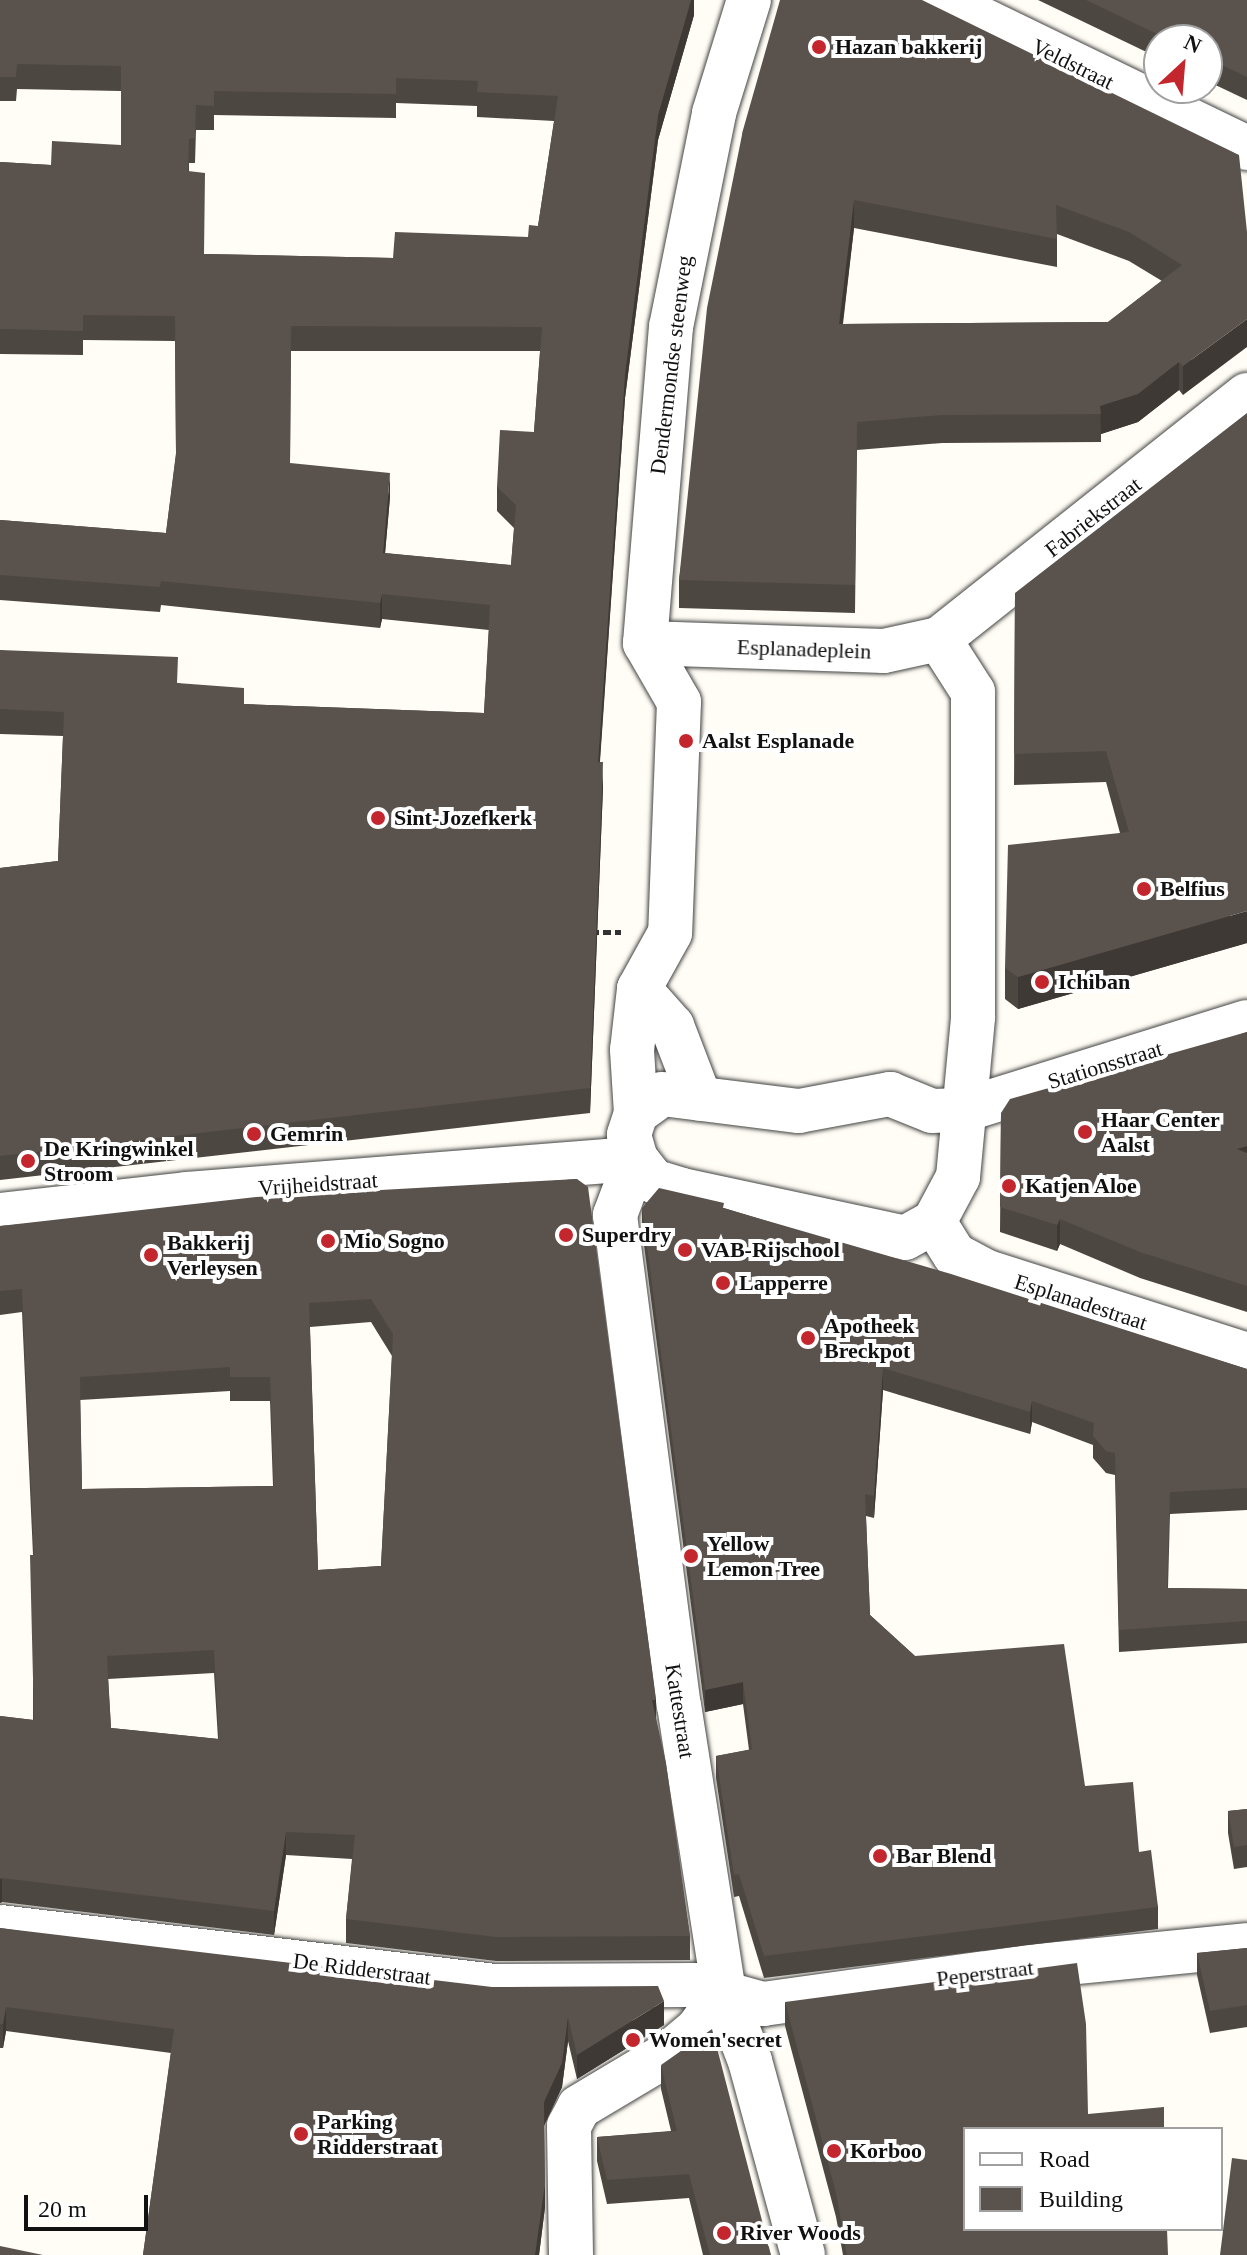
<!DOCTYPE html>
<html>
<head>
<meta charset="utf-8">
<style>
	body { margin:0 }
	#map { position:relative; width:1247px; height:2255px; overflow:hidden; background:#fffdf5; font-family:Georgia,serif }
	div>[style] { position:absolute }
	.path>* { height:5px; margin-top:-2.5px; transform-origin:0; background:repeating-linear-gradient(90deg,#333 0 8px,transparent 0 12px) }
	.roads { filter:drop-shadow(0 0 2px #444) drop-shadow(0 0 2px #444) }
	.minor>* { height:44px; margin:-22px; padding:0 22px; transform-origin:22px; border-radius:22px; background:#fff }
	.wall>* { inset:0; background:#4d4742 }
	.shaded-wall>* { inset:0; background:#3f3936 }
	.building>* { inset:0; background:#5a524d }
	.dots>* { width:22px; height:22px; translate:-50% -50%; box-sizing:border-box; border:4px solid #fff; border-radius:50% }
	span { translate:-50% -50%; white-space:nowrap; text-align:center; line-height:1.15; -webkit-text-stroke:8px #fff; paint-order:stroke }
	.poi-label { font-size:22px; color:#111; font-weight:700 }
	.left { translate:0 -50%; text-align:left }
	.street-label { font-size:22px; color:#111 }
	.legend { position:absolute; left:963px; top:2127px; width:260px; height:104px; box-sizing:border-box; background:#fff; border:2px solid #a0a0a0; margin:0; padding:10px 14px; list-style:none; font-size:24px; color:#111 }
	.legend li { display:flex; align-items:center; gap:16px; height:40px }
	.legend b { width:40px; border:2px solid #a0a0a0 }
	.north { position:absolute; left:1143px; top:24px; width:80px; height:80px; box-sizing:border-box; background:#fff; border:2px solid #a0a0a0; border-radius:50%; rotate:26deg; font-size:22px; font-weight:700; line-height:32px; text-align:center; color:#111 }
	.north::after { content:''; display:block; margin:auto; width:28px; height:36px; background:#c4262e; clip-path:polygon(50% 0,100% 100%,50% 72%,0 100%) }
	.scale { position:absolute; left:24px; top:2195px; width:124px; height:36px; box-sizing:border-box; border:4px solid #111; border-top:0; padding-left:10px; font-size:24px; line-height:28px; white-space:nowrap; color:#111; -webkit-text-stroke:6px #fff; paint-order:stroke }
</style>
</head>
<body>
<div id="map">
	<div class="path">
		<div style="left:591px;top:932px;width:30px"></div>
	</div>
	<div class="roads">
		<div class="minor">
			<div style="left:942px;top:0;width:339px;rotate:25.9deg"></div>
			<div style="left:645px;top:643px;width:68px;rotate:60deg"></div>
			<div style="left:679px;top:702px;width:231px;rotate:92.2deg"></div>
			<div style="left:670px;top:933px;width:64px;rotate:119deg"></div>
			<div style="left:639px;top:989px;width:61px;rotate:96.5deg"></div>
			<div style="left:632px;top:1050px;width:63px;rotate:86.4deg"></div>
			<div style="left:636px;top:1113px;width:23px;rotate:108deg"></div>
			<div style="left:629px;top:1135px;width:25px;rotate:74deg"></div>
			<div style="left:636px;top:1159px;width:28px;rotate:52deg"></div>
			<div style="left:653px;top:1181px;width:30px;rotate:17deg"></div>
			<div style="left:682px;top:1190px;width:228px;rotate:12.1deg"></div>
			<div style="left:905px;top:1238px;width:33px;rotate:-29deg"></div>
			<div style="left:934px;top:1222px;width:51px;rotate:-61.9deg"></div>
			<div style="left:958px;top:1177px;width:161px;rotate:-84.6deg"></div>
			<div style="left:973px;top:1017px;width:325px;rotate:-90deg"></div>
			<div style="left:973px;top:692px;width:63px;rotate:-122.7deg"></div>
			<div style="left:645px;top:643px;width:239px;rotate:1.9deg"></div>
			<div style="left:884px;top:651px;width:56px;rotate:-12.3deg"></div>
			<div style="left:939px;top:639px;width:393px;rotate:-38.4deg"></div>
			<div style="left:645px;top:643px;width:317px;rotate:-85.3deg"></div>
			<div style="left:671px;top:327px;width:218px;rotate:-78.6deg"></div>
			<div style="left:714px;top:113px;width:118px;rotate:-72.8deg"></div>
			<div style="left:639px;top:989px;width:50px;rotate:48.3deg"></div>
			<div style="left:672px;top:1026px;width:78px;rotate:69deg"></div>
			<div style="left:636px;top:1113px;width:32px;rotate:-36deg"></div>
			<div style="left:662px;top:1094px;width:138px;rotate:7.1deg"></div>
			<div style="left:799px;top:1111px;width:93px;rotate:-10.6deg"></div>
			<div style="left:890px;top:1094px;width:45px;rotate:22deg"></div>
			<div style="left:932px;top:1111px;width:32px;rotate:-2deg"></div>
			<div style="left:964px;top:1110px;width:296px;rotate:-17.3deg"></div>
			<div style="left:636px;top:1159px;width:60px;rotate:110.6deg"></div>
			<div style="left:615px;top:1215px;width:494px;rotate:82.6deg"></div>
			<div style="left:679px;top:1705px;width:291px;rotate:81.1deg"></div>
			<div style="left:724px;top:1993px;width:73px;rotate:69.1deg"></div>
			<div style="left:750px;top:2061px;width:201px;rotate:74.7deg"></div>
			<div style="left:0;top:1215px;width:188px;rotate:-6.4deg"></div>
			<div style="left:187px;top:1194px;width:450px;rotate:-4.5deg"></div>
			<div style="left:934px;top:1222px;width:39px;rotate:58deg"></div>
			<div style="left:955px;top:1255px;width:36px;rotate:28deg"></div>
			<div style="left:987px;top:1272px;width:273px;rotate:17.7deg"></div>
			<div style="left:0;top:1927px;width:499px;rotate:6.8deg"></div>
			<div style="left:495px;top:1986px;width:199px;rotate:-0.3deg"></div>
			<div style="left:694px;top:1985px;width:72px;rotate:15.4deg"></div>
			<div style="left:763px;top:2004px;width:268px;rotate:-7.9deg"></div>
			<div style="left:1028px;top:1967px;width:220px;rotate:-5.7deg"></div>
			<div style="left:571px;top:2255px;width:129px;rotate:-90.9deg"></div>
			<div style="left:569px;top:2126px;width:21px;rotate:-62deg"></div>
			<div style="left:579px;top:2107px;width:104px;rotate:-30.8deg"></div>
			<div style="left:668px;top:2054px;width:38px;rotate:-40deg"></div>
			<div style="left:697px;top:2030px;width:46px;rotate:-53.9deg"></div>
		</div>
	</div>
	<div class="wall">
		<div style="clip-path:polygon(evenodd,0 0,694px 0,694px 15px,658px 140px,625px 398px,600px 762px,603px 787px,590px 1113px,0 1180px,0 868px,58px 861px,63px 736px,0 734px,0 650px,178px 683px,244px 704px,484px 713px,489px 630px,382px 619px,380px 628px,161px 605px,160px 612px,0 600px,0 520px,166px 533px,176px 455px,175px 341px,83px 340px,83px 355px,0 354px,0 162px,51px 165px,121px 145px,121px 91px,17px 89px,16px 101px,0 101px,0 0,396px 103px,477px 106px,477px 117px,554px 121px,538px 226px,528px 237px,393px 258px,204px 254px,189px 171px,189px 163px,195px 163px,196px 130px,214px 130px,214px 115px,396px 118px,396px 103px,0 0,291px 351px,540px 351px,534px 432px,497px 487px,497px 511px,514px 528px,511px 565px,385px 553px,390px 497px,290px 464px,291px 351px)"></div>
		<div style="clip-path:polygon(1038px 0,1247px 0,1247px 100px,1207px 81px,1207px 40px,1159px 40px,1159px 58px)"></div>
		<div style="clip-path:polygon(evenodd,743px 130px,1239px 155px,1183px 395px,1179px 390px,1138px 422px,1101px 434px,1101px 442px,942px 443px,857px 450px,855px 613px,679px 608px,679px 580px,743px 130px,854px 228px,1057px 267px,1057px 234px,1129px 261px,1162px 281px,1108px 322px,843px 324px,854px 228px)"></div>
		<div style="clip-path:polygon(1015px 593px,1247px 943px,1018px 1009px,1005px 999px,1005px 968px,1120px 833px,1106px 782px,1014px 785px)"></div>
		<div style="clip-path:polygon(1247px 1032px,1247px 1312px,1140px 1278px,1060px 1244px,1057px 1251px,1000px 1232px,1001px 1113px)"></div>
		<div style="clip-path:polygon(evenodd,577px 1179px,656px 1719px,690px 1936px,690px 1960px,496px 1961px,346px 1943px,346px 1919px,352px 1859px,286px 1855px,274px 1935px,2px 1902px,0 1903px,0 1716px,33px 1720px,33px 1555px,22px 1312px,0 1315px,0 1226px,577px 1179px,371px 1322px,392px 1356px,381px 1566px,318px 1570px,310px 1327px,371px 1322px,577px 1179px,230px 1391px,230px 1401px,270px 1401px,273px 1486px,82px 1489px,80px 1400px,230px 1391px,577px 1179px,214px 1673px,218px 1739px,111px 1728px,108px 1679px,214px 1673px)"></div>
		<div style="clip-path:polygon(642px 1208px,724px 1208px,1247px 1369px,1247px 1510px,1170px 1514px,1168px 1588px,1247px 1589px,1247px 1643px,1119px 1652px,1115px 1475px,1106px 1473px,1093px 1458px,1093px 1445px,1032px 1422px,1030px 1434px,883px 1390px,874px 1518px,866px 1516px,870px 1615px,915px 1656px,1085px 1786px,1139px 1852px,1158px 1907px,1158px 1929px,764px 1978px,739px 1896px,734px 1897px,716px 1778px,716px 1756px,749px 1750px,743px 1704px,705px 1712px,642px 1230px)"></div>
		<div style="clip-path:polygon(1247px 1809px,1247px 1867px,1234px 1869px,1228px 1833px,1228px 1811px)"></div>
		<div style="clip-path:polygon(0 1928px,664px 2025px,577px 2079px,568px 2041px,562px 2087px,544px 2125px,545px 2207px,539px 2255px,143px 2255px,171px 2053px,6px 2031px,3px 2048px,0 2048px)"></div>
		<div style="clip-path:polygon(1247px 1948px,1247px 2027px,1210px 2033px,1197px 1975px,1197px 1953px)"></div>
		<div style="clip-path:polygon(785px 2002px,1088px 2114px,1168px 2255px,843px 2255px,836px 2217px,785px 2026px)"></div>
		<div style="clip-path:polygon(661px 2065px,771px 2255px,703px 2255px,689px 2198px,607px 2204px,597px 2161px,597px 2137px,671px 2131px,661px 2089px)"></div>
	</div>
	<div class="shaded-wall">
		<div style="clip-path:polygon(691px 0,694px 0,694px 15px,658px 140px,625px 398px,598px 786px,598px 762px,625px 374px,658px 115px)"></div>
		<div style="clip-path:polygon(854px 200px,854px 228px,839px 353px,839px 324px)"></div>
		<div style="clip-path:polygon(1247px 319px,1247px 347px,1183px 395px,1183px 366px)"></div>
		<div style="clip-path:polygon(1179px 362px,1179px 390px,1138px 422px,1101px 434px,1100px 406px)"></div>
		<div style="clip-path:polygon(390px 473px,390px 497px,383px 577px,383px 553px)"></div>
		<div style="clip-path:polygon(382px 594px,382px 619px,380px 628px,380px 603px)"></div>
		<div style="clip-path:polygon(603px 762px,603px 787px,590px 1113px,590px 1088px)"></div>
		<div style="clip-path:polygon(1247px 911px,1247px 943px,1018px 1009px,1018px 977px)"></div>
		<div style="clip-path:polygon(1247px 1146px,1247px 1172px,1237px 1149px)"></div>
		<div style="clip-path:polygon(1060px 1219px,1060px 1244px,1057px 1251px,1057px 1225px)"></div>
		<div style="clip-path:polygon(883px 1368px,883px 1390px,874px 1518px,874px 1496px)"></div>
		<div style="clip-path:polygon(1032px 1401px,1032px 1422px,1030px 1434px,1030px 1412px)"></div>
		<div style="clip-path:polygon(743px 1682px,743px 1704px,705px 1712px,705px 1690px)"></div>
		<div style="clip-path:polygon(656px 1699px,656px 1723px,652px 1700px)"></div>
		<div style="clip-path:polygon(286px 1832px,286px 1855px,274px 1935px,274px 1911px)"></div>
		<div style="clip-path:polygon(2px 1878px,2px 1902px,0 1903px,0 1879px)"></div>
		<div style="clip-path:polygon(664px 2001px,664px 2025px,577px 2079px,577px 2055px)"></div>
		<div style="clip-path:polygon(6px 2007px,6px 2031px,3px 2048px,3px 2024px)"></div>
		<div style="clip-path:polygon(568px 2017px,568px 2041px,562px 2087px,544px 2126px,544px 2102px)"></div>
		<div style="clip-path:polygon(545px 2183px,545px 2207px,539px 2255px,535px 2255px)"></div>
	</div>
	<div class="building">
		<div style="clip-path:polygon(evenodd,0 0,691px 0,658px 115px,625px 374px,598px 762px,603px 762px,590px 1088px,0 1156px,0 868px,58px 861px,64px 712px,0 709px,0 650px,178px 657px,177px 683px,244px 688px,244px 704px,484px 713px,490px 605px,382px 594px,380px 603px,161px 581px,160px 587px,0 575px,0 520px,166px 533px,176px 453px,175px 316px,83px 315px,83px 331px,0 329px,0 162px,51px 165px,52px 141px,121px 145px,121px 66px,17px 64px,16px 77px,0 77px,0 0,396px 78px,478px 81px,477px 92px,558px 96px,538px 226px,529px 225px,528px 237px,395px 232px,393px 258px,204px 254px,205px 173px,188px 171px,189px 139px,195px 138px,196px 105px,214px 106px,214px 91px,396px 94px,396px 78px,0 0,291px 326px,542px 327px,534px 432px,500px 430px,497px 487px,516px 505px,511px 565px,383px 553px,390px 473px,290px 463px,291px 326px)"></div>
		<div style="clip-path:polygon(evenodd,780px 0,922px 0,1239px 155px,1247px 232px,1247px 319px,1183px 366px,1179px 362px,1138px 394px,1100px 406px,1101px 414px,942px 415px,857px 422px,855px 585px,679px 580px,707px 308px,743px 130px,780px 0,854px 200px,1057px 239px,1056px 205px,1129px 232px,1182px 265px,1108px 322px,839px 324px,854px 200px)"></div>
		<div style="clip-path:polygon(1086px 0,1247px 0,1247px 77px,1207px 58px,1207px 40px,1170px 40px)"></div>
		<div style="clip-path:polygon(1247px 413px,1247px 911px,1018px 977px,1005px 968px,1008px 845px,1129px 832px,1106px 751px,1014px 754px,1015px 593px)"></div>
		<div style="clip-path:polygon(1247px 1032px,1247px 1146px,1237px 1149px,1247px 1153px,1247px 1286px,1140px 1252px,1060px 1219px,1057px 1225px,1000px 1207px,1001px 1113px,1010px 1099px)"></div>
		<div style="clip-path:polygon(evenodd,577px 1179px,588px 1187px,656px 1699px,652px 1700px,666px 1763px,690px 1936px,496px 1937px,346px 1919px,355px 1835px,286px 1832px,274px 1911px,2px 1878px,0 1879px,0 1716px,34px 1720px,30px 1555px,34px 1555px,22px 1289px,0 1291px,0 1226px,256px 1197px,577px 1179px,371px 1299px,393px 1334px,381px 1566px,318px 1570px,309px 1303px,371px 1299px,577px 1179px,230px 1367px,230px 1377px,270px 1377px,274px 1486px,82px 1489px,80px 1377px,230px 1367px,577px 1179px,214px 1650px,219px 1739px,111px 1728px,107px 1656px,214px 1650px)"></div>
		<div style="clip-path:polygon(659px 1188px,724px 1203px,723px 1208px,951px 1274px,1247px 1369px,1247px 1488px,1170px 1492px,1167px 1588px,1247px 1589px,1247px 1621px,1119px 1630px,1115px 1453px,1106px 1451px,1093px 1436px,1094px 1423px,1032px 1401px,1030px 1412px,883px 1368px,874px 1496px,865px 1494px,870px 1615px,915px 1656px,1064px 1644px,1085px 1786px,1133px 1782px,1139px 1852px,1151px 1850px,1158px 1907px,764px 1956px,739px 1874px,734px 1875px,716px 1756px,752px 1749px,743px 1682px,705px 1690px,704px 1680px,642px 1208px)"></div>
		<div style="clip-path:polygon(1247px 1809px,1247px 1845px,1234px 1847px,1228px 1811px)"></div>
		<div style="clip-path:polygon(0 1928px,492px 1987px,658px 1986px,664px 2001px,577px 2055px,568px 2017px,562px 2063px,544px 2102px,545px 2183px,535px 2255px,143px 2255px,174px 2029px,6px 2007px,3px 2024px,0 2024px)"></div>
		<div style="clip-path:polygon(1247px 1948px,1247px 2005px,1210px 2011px,1197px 1953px)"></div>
		<div style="clip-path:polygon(1077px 1963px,1086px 2024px,1088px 2114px,1164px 2107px,1164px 2129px,965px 2129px,965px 2229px,1167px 2229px,1168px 2255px,847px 2255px,836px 2193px,785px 2002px)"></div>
		<div style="clip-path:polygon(712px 2029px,771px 2255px,710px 2255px,689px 2174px,607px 2180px,597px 2137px,677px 2131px,661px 2065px)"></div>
		<div style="clip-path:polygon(1232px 2158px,1247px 2160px,1247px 2255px,1220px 2255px)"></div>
		<div style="clip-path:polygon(0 2246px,43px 2255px,0 2255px)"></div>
	</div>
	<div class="dots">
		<div style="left:819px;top:47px;background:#c4262e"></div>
		<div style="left:686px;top:741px;background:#c4262e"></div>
		<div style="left:378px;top:818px;background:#c4262e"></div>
		<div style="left:1144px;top:889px;background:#c4262e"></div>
		<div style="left:1042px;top:982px;background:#c4262e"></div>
		<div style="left:1085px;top:1132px;background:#c4262e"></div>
		<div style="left:254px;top:1134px;background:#c4262e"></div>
		<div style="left:28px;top:1161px;background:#c4262e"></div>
		<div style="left:1009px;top:1186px;background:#c4262e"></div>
		<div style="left:566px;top:1235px;background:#c4262e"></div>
		<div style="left:328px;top:1241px;background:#c4262e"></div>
		<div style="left:685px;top:1250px;background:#c4262e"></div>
		<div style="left:151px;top:1255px;background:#c4262e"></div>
		<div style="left:723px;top:1283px;background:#c4262e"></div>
		<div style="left:808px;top:1338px;background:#c4262e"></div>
		<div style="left:691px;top:1556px;background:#c4262e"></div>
		<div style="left:880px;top:1856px;background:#c4262e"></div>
		<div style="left:633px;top:2040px;background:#c4262e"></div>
		<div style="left:301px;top:2134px;background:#c4262e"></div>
		<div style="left:834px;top:2151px;background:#c4262e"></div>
		<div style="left:724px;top:2233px;background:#c4262e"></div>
	</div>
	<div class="poi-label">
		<span class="left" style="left:835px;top:47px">Hazan bakkerij</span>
		<span class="left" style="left:702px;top:741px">Aalst Esplanade</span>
		<span class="left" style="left:394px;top:818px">Sint-Jozefkerk</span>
		<span class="left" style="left:1160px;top:889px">Belfius</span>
		<span class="left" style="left:1058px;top:982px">Ichiban</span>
		<span class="left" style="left:1101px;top:1132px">Haar Center<br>Aalst</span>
		<span class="left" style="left:270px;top:1134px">Gemrin</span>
		<span class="left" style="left:44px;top:1161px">De Kringwinkel<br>Stroom</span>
		<span class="left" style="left:1025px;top:1186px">Katjen Aloe</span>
		<span class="left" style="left:582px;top:1235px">Superdry</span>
		<span class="left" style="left:344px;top:1241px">Mio Sogno</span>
		<span class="left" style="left:167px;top:1255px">Bakkerij<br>Verleysen</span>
		<span class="left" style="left:701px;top:1250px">VAB-Rijschool</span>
		<span class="left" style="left:739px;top:1283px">Lapperre</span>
		<span class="left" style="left:824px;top:1338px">Apotheek<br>Breckpot</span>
		<span class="left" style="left:707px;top:1556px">Yellow<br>Lemon Tree</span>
		<span class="left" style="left:896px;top:1856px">Bar Blend</span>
		<span class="left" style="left:649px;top:2040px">Women'secret</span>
		<span class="left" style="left:317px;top:2134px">Parking<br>Ridderstraat</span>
		<span class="left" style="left:850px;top:2151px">Korboo</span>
		<span class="left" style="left:740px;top:2233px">River Woods</span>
	</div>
	<div class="street-label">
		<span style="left:1073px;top:64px;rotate:26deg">Veldstraat</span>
		<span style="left:671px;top:365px;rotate:-83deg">Dendermondse steenweg</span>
		<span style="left:1093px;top:517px;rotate:-38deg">Fabriekstraat</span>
		<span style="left:804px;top:649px;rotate:2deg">Esplanadeplein</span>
		<span style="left:1105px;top:1065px;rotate:-17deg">Stationsstraat</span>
		<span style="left:318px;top:1184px;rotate:-4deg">Vrijheidstraat</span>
		<span style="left:1081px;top:1302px;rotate:18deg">Esplanadestraat</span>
		<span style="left:680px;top:1711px;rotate:81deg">Kattestraat</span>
		<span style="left:362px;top:1969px;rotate:7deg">De Ridderstraat</span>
		<span style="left:985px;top:1973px;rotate:-7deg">Peperstraat</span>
	</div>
	<ul class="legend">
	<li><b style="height:10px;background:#fff"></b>Road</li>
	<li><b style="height:22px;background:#5a524d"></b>Building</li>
	</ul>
	<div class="north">N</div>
	<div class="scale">20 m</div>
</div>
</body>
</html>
